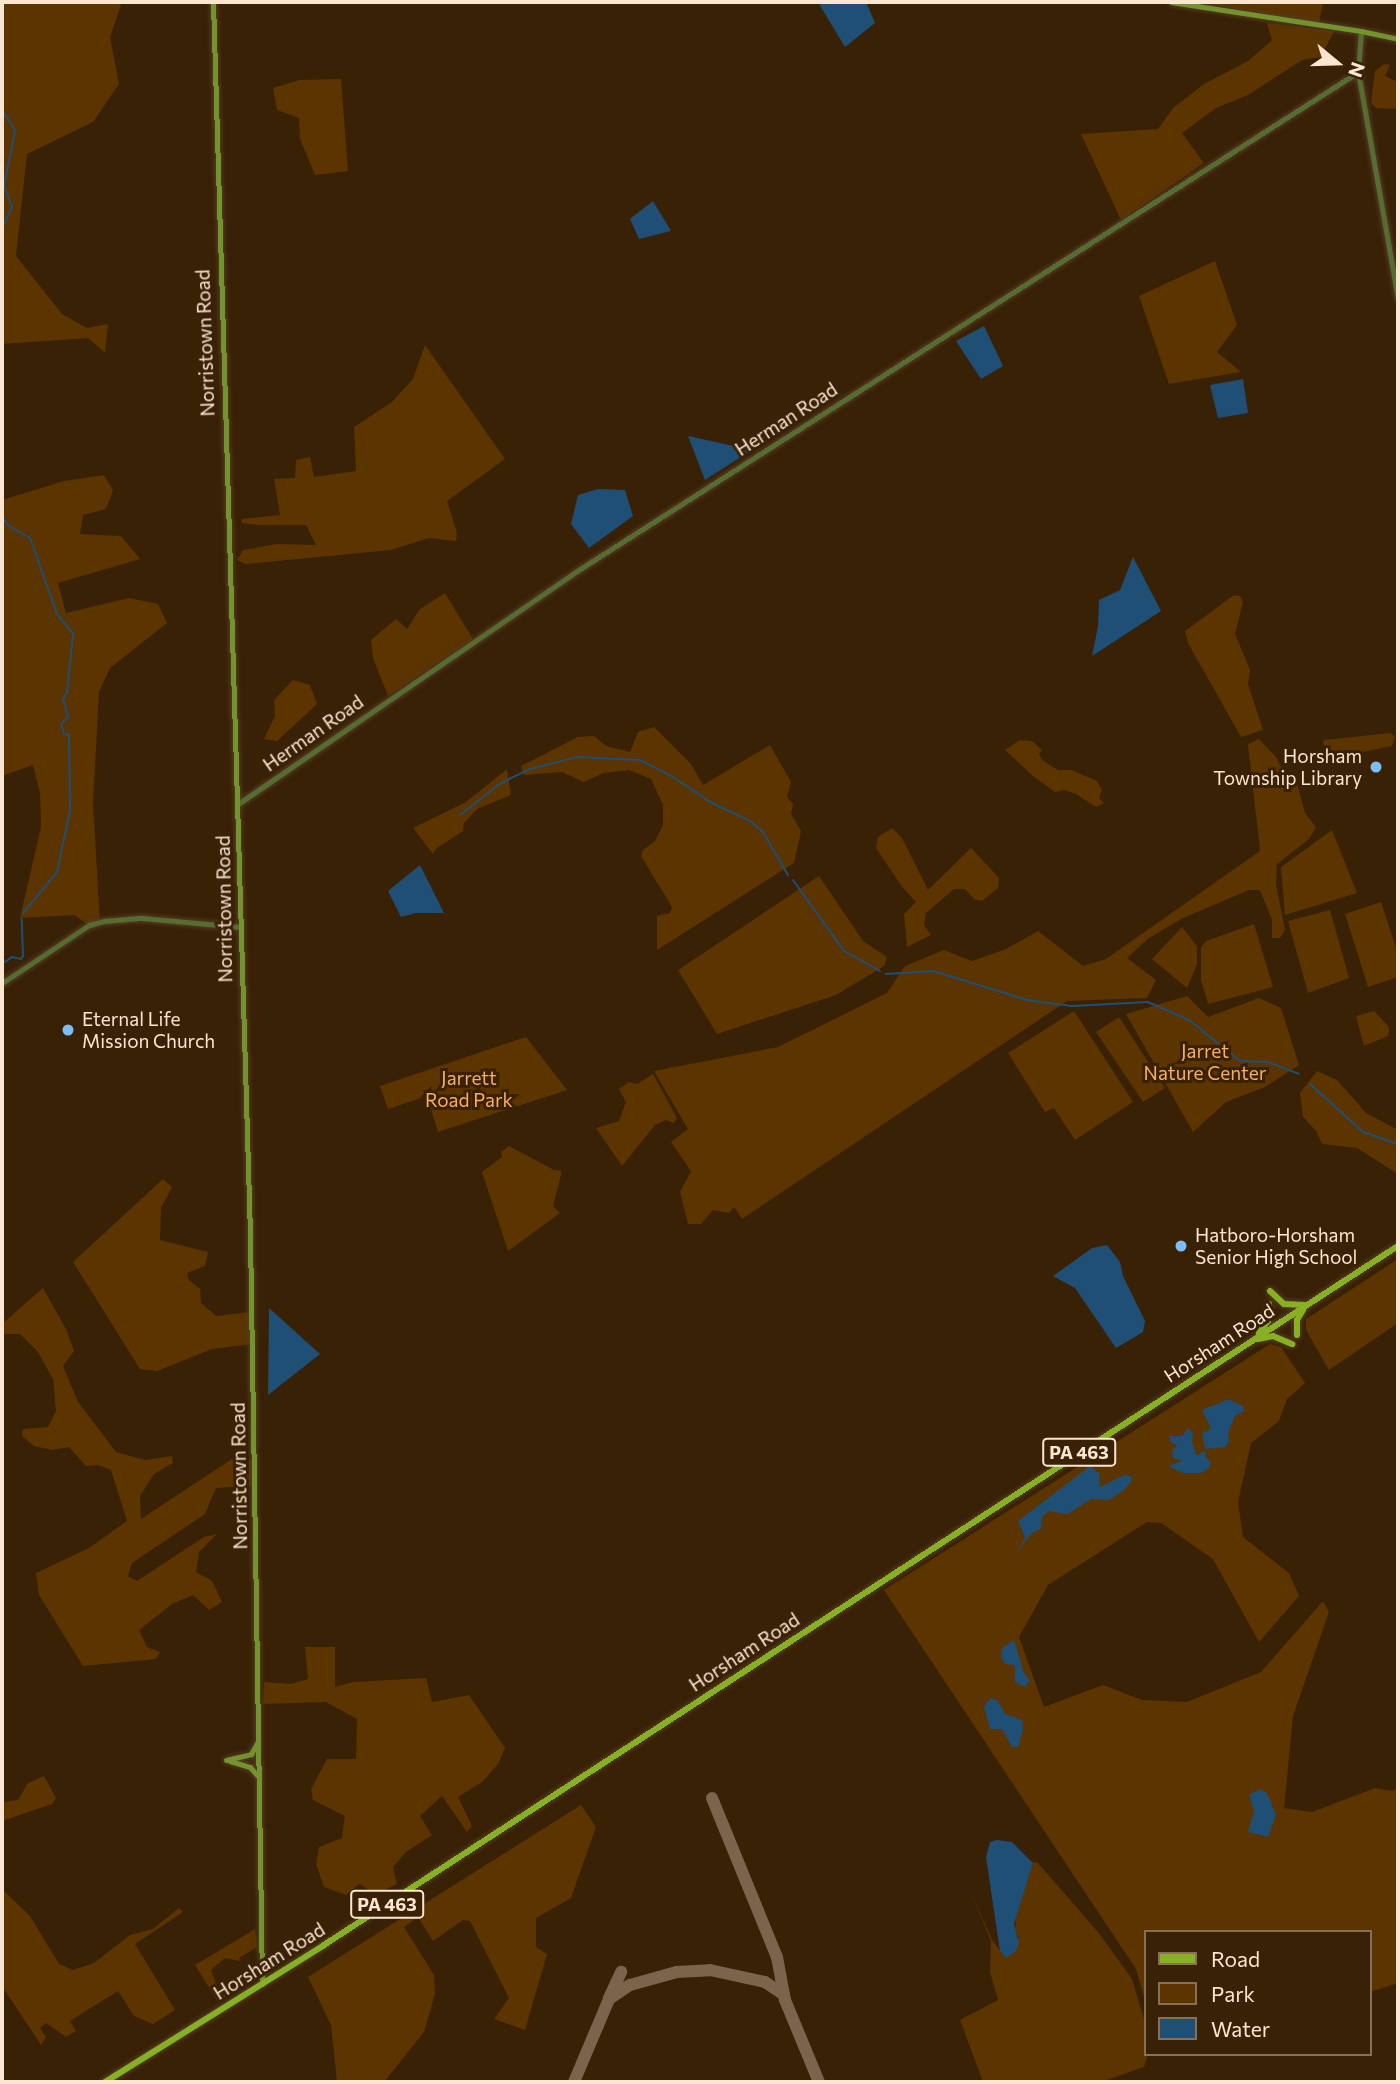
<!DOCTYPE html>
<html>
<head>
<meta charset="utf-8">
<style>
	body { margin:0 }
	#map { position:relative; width:1400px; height:2084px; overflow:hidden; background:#392106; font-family:Commissioner,sans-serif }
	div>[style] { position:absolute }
	.green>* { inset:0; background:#5b3400 }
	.water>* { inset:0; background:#1f4f74 }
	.stream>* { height:2px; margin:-1px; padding:0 1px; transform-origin:1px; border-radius:1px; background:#1f4f74 }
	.taxiway>* { height:12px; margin:-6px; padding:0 6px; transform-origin:6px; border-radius:6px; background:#7c644c }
	.roads { filter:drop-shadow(0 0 2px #543d23) drop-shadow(0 0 2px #543d23) }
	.tertiary>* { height:5px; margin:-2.5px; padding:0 2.5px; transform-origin:2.5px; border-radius:2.5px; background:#576c31 }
	.secondary>* { height:5px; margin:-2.5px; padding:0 2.5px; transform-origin:2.5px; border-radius:2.5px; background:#72932d }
	.primary>* { height:6px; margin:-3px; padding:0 3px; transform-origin:3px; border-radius:3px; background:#87b023 }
	.dots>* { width:19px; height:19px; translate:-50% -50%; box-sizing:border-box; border:4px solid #392106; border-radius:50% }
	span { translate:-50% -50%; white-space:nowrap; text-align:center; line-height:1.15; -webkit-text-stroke:6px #392106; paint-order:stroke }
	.shield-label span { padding:2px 5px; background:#392106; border:2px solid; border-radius:5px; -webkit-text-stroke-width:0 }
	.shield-label { font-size:18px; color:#fbe6d2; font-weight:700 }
	.street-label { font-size:19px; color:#fbe6d2 }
	.poi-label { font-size:19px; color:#fbe6d2 }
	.right { translate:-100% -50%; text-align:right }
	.left { translate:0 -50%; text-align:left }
	.park-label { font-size:19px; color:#fbae5d }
	.frame { position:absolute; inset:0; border:4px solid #fbe6d2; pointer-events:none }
	.legend { position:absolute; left:1144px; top:1930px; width:228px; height:126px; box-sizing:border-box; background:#392106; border:2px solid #877058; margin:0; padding:9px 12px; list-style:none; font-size:21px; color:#fbe6d2 }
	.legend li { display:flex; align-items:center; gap:14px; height:35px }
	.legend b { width:35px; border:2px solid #877058 }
	.north { position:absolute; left:1302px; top:28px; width:70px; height:70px; -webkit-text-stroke:5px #392106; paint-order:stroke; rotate:109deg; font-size:19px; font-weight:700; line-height:28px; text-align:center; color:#fbe6d2 }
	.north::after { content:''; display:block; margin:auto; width:24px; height:32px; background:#fbe6d2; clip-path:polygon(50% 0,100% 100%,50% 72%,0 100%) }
</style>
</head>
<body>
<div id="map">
	<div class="green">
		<div style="clip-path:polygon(2px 2px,114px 2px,121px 5px,110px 37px,119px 84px,93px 122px,27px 154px,16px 256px,62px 314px,87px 328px,108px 324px,105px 353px,88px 338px,2px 344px)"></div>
		<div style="clip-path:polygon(1196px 2px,1323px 2px,1319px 23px)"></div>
		<div style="clip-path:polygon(1267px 23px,1334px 31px,1321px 57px,1302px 60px,1248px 95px,1216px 108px,1182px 133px,1204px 163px,1121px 220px,1081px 134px,1158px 129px,1173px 108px,1204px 84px,1248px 61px,1272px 40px)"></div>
		<div style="clip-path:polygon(1384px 64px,1390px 65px,1385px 76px,1398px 82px,1398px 109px,1376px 108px,1371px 103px,1375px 71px)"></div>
		<div style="clip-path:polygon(341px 79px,348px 171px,315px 175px,300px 139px,299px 118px,277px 110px,273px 88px,300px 80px)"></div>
		<div style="clip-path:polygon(1215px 261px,1237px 325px,1217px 352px,1241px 372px,1169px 384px,1139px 296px)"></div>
		<div style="clip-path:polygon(425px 345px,505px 459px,447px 501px,457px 533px,456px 541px,429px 538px,391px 550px,245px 564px,237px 560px,243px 550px,277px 544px,316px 545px,306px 525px,257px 525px,242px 523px,242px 519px,280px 515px,274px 479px,295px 478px,296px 460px,310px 457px,314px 477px,356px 471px,354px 427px,392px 402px,413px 379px)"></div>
		<div style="clip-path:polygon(104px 475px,113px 490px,106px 509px,83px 515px,80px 534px,121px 536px,140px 559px,58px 583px,66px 613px,129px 598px,158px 604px,167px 623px,110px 668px,99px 692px,93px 803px,100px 923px,89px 925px,74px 915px,20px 918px,41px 827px,40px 793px,33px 765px,2px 776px,2px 500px,64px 481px)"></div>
		<div style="clip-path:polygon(445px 593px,473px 639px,388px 696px,373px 658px,371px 640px,396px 619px,407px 629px,420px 609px)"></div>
		<div style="clip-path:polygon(1234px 595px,1240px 596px,1243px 602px,1235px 634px,1250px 670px,1248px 684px,1263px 730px,1241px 737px,1188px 643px,1185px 631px)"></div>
		<div style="clip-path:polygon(293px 680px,310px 685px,317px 704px,277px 741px,264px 739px,275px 716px,274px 700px)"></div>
		<div style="clip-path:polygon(654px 727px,691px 764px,703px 785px,770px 745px,791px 782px,787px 797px,793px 804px,791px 814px,801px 831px,794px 863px,657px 950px,657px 916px,670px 913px,672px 907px,641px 856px,643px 850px,655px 841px,663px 825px,663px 805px,651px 779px,629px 770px,604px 773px,583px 782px,562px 772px,524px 775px,521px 766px,578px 737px,594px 736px,606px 746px,630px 752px,638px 732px)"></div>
		<div style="clip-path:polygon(1390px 733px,1395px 736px,1392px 746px,1363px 752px,1331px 753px,1323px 744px,1324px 740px)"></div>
		<div style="clip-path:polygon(1259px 739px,1276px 757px,1282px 769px,1295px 776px,1305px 813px,1316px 827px,1309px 839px,1277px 864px,1276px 884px,1285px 930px,1280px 938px,1272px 938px,1272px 920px,1260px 890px,1249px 890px,1183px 918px,1149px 938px,1127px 958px,1156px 980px,1147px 998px,1067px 1001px,742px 1219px,734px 1207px,729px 1213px,713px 1210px,701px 1224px,688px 1224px,680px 1192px,691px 1171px,671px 1142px,688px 1129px,654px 1071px,778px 1047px,887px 993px,905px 966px,944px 950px,972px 961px,1006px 949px,1038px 931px,1083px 966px,1106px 959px,1260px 851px,1248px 744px)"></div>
		<div style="clip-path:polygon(1020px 740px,1032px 741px,1042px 750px,1039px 754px,1042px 760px,1058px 770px,1071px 770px,1097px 781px,1102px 790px,1099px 798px,1104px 803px,1096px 807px,1076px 794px,1064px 790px,1055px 792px,1033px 776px,1005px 750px)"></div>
		<div style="clip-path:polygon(507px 769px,511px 795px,477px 809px,464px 823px,463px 831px,437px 848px,433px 854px,413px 828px,466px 802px)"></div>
		<div style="clip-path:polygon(892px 828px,902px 838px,928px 890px,971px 848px,999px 878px,998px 888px,982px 901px,974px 899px,965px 889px,954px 889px,926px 913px,924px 925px,931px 935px,907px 947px,904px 914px,916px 902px,903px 888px,876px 848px,878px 837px)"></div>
		<div style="clip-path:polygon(1332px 830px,1357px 893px,1285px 915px,1281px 867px)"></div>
		<div style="clip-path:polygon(819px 876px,863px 941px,887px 957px,884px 966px,836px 995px,717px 1034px,678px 970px)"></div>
		<div style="clip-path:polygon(1381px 902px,1398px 954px,1398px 977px,1368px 987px,1345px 914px)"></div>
		<div style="clip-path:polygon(1330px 910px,1349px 978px,1308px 993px,1288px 921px)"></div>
		<div style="clip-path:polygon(1254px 924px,1273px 987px,1208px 1004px,1201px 980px,1201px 948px,1206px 941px)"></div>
		<div style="clip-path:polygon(1182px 927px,1197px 946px,1197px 964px,1187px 988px,1152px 959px)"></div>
		<div style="clip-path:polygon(1187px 996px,1208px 1017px,1259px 998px,1281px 1008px,1299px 1065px,1265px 1087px,1226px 1102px,1193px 1132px,1126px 1014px)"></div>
		<div style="clip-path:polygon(1074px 1011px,1133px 1102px,1075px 1140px,1054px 1108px,1045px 1112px,1008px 1053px)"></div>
		<div style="clip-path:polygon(1374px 1011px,1389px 1027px,1388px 1036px,1364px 1046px,1356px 1016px)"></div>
		<div style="clip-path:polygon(1119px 1017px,1165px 1088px,1143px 1102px,1096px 1032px)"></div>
		<div style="clip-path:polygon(526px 1037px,567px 1090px,438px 1132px,427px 1096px,388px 1109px,380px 1086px)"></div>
		<div style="clip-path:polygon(1317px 1071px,1337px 1080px,1366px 1113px,1398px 1130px,1398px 1174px,1357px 1148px,1322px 1144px,1316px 1131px,1303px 1117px,1300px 1093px)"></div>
		<div style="clip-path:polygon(653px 1074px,677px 1118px,674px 1123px,666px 1120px,655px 1125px,622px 1166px,596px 1128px,619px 1121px,626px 1102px,619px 1089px,629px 1082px,637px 1084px)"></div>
		<div style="clip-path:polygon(509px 1146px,554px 1170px,562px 1171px,553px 1206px,560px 1213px,508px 1251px,482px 1172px,502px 1157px,501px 1152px)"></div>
		<div style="clip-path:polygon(163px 1179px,172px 1187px,161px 1208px,160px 1240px,208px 1252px,205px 1266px,187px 1273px,189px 1280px,200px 1289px,201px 1303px,216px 1316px,251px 1312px,252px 1344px,212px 1349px,157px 1371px,140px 1369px,73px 1262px)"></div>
		<div style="clip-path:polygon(1398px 1259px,1398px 1323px,1329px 1370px,1306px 1330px,1306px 1319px)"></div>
		<div style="clip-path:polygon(43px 1288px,66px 1329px,74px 1351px,63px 1366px,78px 1402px,116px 1452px,145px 1460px,172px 1456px,173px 1463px,154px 1474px,140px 1496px,141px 1519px,232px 1459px,255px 1460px,255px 1485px,216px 1488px,205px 1514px,132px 1563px,128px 1576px,137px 1581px,204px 1537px,217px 1534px,199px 1552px,196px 1572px,212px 1581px,222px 1602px,209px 1610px,193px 1595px,172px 1604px,139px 1630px,147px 1647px,160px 1652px,156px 1659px,83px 1666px,39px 1595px,36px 1573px,89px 1548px,127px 1521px,111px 1470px,98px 1465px,86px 1466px,69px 1447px,52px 1450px,34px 1446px,22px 1436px,23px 1429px,48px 1427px,56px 1411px,53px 1379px,38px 1352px,20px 1334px,2px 1334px,2px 1324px)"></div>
		<div style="clip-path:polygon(1270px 1344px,1281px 1347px,1305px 1383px,1287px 1399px,1279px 1421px,1251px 1443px,1238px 1502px,1243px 1537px,1289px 1573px,1299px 1596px,1259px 1642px,1213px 1559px,1161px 1523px,1147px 1522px,1048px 1585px,1019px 1637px,1044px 1707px,1103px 1685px,1142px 1700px,1187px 1702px,1261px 1672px,1323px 1601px,1329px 1612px,1293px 1716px,1284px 1808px,1312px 1812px,1375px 1788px,1393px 1791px,1398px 1787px,1398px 1983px,1370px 1992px,1370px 1932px,1146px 1932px,1146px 2003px,1136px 1969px,884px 1590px)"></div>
		<div style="clip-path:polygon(305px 1647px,335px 1647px,335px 1687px,353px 1682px,426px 1678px,432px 1702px,469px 1695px,505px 1748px,498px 1764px,482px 1782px,458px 1797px,472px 1826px,467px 1832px,442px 1796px,420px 1816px,432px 1835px,406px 1852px,393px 1867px,397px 1884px,376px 1894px,359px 1884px,346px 1895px,324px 1887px,316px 1864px,319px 1847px,342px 1838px,345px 1816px,313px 1800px,311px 1789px,327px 1759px,356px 1759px,357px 1719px,326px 1702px,263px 1704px,264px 1682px,291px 1684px,308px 1679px)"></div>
		<div style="clip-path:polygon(44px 1776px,56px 1798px,52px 1804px,2px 1821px,2px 1802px,18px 1800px,28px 1783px)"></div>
		<div style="clip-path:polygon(581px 1805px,596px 1827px,571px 1898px,536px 1918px,536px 1947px,547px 1954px,525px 2030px,494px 2019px,509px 1998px,470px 1921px,463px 1920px,433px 1941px,418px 1917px,404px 1927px,434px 1975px,435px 1994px,424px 2032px,384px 2082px,337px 2082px,331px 2025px,308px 1977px)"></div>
		<div style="clip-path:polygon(1037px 1862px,1098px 1932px,1132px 1979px,1146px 2026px,1148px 2054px,1144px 2067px,1101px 2082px,983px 2082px,960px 2020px,998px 2000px,990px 1972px,991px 1941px,969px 1888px,992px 1940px,1006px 1958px,1019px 1937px,1015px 1931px,1016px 1915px,1033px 1863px)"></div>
		<div style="clip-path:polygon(2px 1889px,30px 1916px,59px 1964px,73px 1970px,94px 1963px,130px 1935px,153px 1929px,179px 1908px,183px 1912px,135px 1944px,175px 2010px,153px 2024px,134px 2016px,118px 1991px,70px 2021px,76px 2031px,66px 2037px,46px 2023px,40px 2028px,46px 2037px,41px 2045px,2px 1986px)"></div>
		<div style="clip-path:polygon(255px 1929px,257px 1947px,239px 1958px,240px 1961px,225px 1958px,211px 1970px,219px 1991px,229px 1991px,231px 1994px,218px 2002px,195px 1965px)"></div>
	</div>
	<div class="water">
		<div style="clip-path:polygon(824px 2px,866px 2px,875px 23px,845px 47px,819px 4px)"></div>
		<div style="clip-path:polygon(653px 201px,671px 231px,639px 239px,630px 219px)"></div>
		<div style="clip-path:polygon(984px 326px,1003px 366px,981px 379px,956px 341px)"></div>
		<div style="clip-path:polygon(1243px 379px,1248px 413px,1218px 418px,1210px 385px)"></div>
		<div style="clip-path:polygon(688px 436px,752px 450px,705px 480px)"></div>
		<div style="clip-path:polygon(598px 489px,625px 490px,633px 516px,589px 548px,571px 524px,578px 495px)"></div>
		<div style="clip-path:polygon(1133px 557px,1161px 611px,1092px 656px,1098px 626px,1099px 600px,1120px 590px)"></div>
		<div style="clip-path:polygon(420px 865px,444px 913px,416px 913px,401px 917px,388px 891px)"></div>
		<div style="clip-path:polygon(1107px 1245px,1120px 1262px,1123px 1276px,1145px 1321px,1143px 1332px,1116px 1348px,1075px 1288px,1053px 1276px,1092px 1248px)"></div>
		<div style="clip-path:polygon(269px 1308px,320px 1354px,268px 1395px)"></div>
		<div style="clip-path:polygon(1229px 1399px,1244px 1407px,1244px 1411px,1235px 1416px,1228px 1433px,1229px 1442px,1225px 1447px,1205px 1449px,1202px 1433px,1211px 1429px,1202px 1410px)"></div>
		<div style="clip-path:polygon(1188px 1428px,1193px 1433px,1192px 1442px,1197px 1456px,1205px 1450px,1206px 1458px,1211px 1462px,1209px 1468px,1201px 1473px,1183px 1473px,1168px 1466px,1182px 1461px,1173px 1458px,1172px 1450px,1177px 1446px,1170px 1442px,1170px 1436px,1182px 1436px)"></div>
		<div style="clip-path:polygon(1090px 1466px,1099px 1473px,1100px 1487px,1124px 1475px,1131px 1476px,1132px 1480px,1124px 1490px,1109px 1500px,1091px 1499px,1068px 1514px,1048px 1511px,1042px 1517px,1041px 1529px,1032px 1533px,1016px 1553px,1025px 1538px,1018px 1521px)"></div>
		<div style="clip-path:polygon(1014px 1640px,1024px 1673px,1030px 1680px,1025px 1687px,1015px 1682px,1015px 1665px,1005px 1664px,1001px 1657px,1002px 1648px)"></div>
		<div style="clip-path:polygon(991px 1698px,998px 1701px,1005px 1714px,1022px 1720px,1023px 1729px,1018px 1747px,1012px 1747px,1002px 1729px,990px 1729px,984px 1706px)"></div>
		<div style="clip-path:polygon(1260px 1789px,1267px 1793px,1276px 1815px,1268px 1837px,1248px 1832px,1254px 1811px,1249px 1795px)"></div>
		<div style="clip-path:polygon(997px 1840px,1012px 1842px,1033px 1863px,1014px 1924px,1019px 1943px,1016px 1951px,1006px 1958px,1000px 1951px,986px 1857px,990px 1842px)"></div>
	</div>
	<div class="stream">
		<div style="left:2px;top:110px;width:24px;rotate:57deg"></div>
		<div style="left:15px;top:130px;width:57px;rotate:101.1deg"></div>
		<div style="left:4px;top:186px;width:22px;rotate:69deg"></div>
		<div style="left:12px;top:207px;width:23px;rotate:115deg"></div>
		<div style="left:2px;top:517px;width:11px;rotate:52deg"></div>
		<div style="left:9px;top:526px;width:24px;rotate:30deg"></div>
		<div style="left:30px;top:538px;width:81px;rotate:70.4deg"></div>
		<div style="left:57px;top:614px;width:26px;rotate:51deg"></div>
		<div style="left:73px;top:634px;width:58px;rotate:95.9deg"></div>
		<div style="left:67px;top:692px;width:8px;rotate:120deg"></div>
		<div style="left:63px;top:699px;width:19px;rotate:74deg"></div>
		<div style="left:68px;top:717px;width:10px;rotate:135deg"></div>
		<div style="left:61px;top:724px;width:10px;rotate:73deg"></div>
		<div style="left:64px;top:734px;width:5px;rotate:11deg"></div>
		<div style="left:69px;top:735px;width:76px;rotate:89.2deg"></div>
		<div style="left:70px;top:811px;width:62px;rotate:102deg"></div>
		<div style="left:57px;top:872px;width:53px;rotate:129.7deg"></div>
		<div style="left:460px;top:815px;width:52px;rotate:-38deg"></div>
		<div style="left:501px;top:783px;width:32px;rotate:-26deg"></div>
		<div style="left:530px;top:769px;width:49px;rotate:-14.3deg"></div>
		<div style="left:577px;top:757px;width:63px;rotate:2.7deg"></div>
		<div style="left:640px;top:760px;width:37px;rotate:27deg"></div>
		<div style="left:673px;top:777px;width:45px;rotate:34deg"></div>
		<div style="left:710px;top:802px;width:44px;rotate:25.4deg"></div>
		<div style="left:750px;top:821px;width:17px;rotate:40deg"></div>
		<div style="left:763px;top:832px;width:50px;rotate:59.8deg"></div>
		<div style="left:793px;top:880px;width:87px;rotate:54.3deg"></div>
		<div style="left:844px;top:951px;width:41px;rotate:29.1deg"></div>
		<div style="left:2px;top:964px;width:12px;rotate:-35deg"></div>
		<div style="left:12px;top:957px;width:9px;rotate:13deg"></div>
		<div style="left:21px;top:959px;width:4px;rotate:-56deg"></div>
		<div style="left:23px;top:956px;width:37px;rotate:-92deg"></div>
		<div style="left:886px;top:974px;width:47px;rotate:-3.7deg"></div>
		<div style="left:933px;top:971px;width:98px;rotate:17.1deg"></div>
		<div style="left:1027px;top:1000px;width:45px;rotate:7.6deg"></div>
		<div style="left:1072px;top:1006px;width:76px;rotate:-3deg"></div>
		<div style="left:1148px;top:1002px;width:45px;rotate:23.7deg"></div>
		<div style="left:1189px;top:1020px;width:65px;rotate:38.8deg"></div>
		<div style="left:1240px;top:1061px;width:28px;rotate:2deg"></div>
		<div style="left:1268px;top:1062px;width:33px;rotate:21deg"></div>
		<div style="left:1310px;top:1084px;width:72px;rotate:42.2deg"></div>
		<div style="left:1363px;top:1132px;width:37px;rotate:19deg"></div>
	</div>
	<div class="taxiway">
		<div style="left:712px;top:1798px;width:172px;rotate:67.8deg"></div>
		<div style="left:777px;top:1957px;width:44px;rotate:79.5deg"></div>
		<div style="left:785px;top:2000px;width:89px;rotate:67.5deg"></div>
		<div style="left:609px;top:1998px;width:29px;rotate:-65deg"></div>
		<div style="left:574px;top:2082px;width:90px;rotate:-67.1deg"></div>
		<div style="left:609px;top:1999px;width:25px;rotate:-34deg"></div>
		<div style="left:630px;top:1985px;width:49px;rotate:-15.5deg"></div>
		<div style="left:677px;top:1972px;width:33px;rotate:-3deg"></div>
		<div style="left:710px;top:1970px;width:56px;rotate:12.3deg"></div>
		<div style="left:765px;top:1982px;width:23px;rotate:34deg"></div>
	</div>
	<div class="roads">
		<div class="tertiary">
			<div style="left:1361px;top:31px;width:41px;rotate:94.2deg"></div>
			<div style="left:1358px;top:72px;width:230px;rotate:80deg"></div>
			<div style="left:238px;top:804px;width:415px;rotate:-34.5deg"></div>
			<div style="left:580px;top:569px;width:923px;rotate:-32.57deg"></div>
			<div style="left:2px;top:983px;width:105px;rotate:-33.7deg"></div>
			<div style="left:89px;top:925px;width:16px;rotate:-15deg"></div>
			<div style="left:104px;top:921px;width:38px;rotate:-5deg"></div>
			<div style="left:142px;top:918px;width:99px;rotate:5.2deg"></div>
		</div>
		<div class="secondary">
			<div style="left:213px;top:2px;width:1234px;rotate:88.28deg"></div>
			<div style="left:250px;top:1235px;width:749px;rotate:89.08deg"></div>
			<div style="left:1171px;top:2px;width:192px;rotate:8.7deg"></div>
			<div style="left:1361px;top:31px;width:38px;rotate:12deg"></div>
			<div style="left:226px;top:1760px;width:26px;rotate:-13deg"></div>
			<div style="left:251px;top:1754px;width:13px;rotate:-61deg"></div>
			<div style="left:230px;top:1761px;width:21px;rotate:17deg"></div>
			<div style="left:250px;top:1767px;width:11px;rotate:49deg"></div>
		</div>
		<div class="primary">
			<div style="left:1270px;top:1291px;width:19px;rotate:43deg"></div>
			<div style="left:1284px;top:1304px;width:21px;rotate:3deg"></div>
			<div style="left:1259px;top:1333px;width:15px;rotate:-53deg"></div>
			<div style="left:1268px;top:1321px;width:17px;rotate:-87deg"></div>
			<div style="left:1297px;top:1335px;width:15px;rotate:-90deg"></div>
			<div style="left:1297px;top:1320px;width:12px;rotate:-59deg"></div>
			<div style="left:1258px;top:1339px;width:15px;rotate:-11deg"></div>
			<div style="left:1273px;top:1336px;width:21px;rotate:23deg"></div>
			<div style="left:105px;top:2082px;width:258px;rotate:-32deg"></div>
			<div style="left:324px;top:1945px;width:1281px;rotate:-33.06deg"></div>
		</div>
	</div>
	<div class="dots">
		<div style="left:1376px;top:767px;background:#7bbef8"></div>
		<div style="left:68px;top:1030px;background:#7bbef8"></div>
		<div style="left:1181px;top:1246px;background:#7bbef8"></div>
	</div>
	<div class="shield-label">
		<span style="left:1079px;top:1452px">PA 463</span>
		<span style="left:387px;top:1904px">PA 463</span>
	</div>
	<div class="street-label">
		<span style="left:205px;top:343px;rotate:-92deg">Norristown Road</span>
		<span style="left:786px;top:419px;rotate:-33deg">Herman Road</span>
		<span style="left:313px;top:733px;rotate:-35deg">Herman Road</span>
		<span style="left:224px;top:909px;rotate:-91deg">Norristown Road</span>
		<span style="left:1219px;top:1343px;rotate:-33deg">Horsham Road</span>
		<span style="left:239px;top:1476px;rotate:-91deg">Norristown Road</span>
		<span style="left:744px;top:1652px;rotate:-33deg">Horsham Road</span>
		<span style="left:269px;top:1961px;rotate:-32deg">Horsham Road</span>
	</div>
	<div class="poi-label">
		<span class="right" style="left:1362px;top:767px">Horsham<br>Township Library</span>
		<span class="left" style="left:82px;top:1030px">Eternal Life<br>Mission Church</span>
		<span class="left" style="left:1195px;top:1246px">Hatboro-Horsham<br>Senior High School</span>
	</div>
	<div class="park-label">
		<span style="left:1205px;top:1062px">Jarret<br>Nature Center</span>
		<span style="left:469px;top:1089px">Jarrett<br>Road Park</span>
	</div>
	<div class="frame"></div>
	<ul class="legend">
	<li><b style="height:9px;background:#87b023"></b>Road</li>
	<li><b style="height:19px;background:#5b3400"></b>Park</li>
	<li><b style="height:19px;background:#1f4f74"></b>Water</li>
	</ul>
	<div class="north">N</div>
</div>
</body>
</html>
